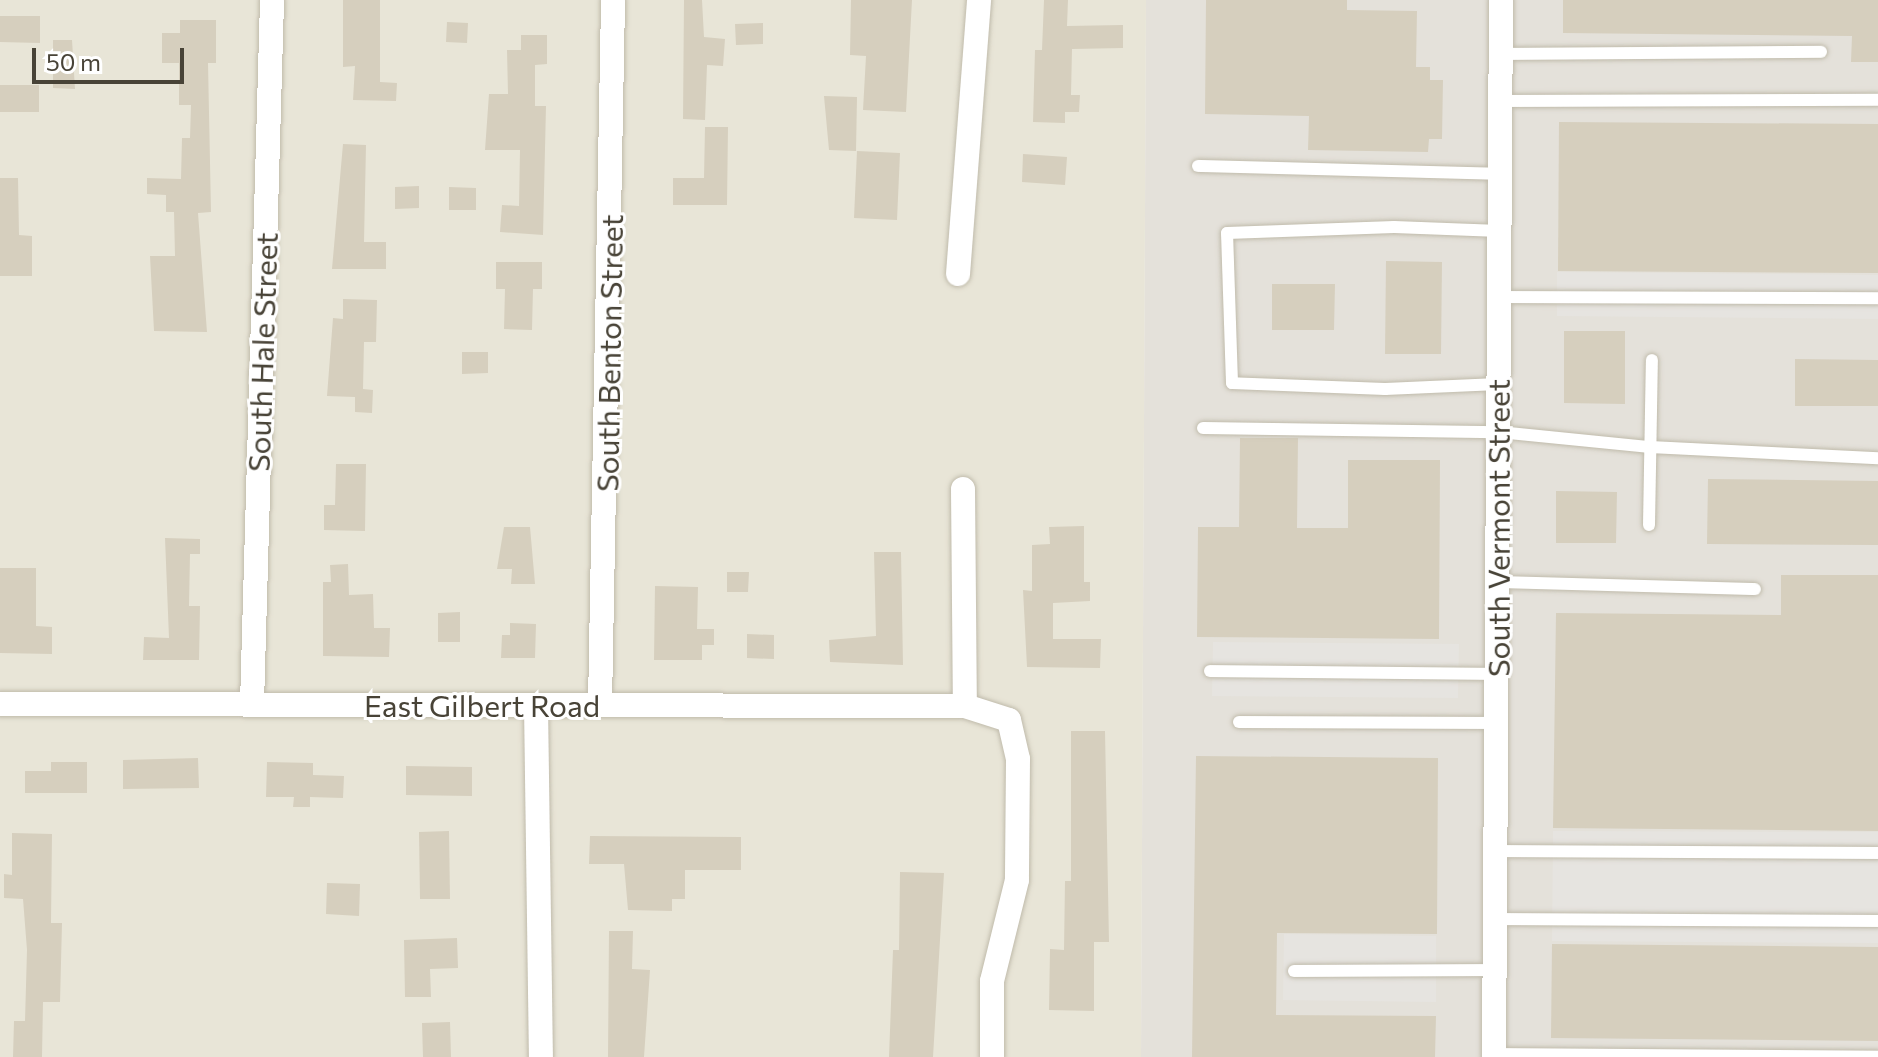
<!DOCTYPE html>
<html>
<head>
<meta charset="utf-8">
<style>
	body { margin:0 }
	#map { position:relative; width:1878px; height:1057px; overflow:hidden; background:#f4f2e9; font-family:Commissioner,sans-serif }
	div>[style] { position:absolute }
	.residential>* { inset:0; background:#e8e5d7 }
	.industrial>* { inset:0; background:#e4e1da }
	.parking>* { inset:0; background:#e6e4e0 }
	.building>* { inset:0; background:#d6cfbe }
	.roads { filter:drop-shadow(0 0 2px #c0bbab) drop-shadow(0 0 2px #c0bbab) }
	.lane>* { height:12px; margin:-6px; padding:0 6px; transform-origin:6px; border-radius:6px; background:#fff }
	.street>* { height:24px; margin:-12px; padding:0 12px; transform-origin:12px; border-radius:12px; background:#fff }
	span { translate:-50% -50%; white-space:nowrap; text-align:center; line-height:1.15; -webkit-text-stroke:6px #fff; paint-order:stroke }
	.street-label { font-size:30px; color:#484337 }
	.scale { position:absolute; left:32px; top:48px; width:152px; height:36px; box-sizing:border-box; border:4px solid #484337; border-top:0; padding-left:10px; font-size:24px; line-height:28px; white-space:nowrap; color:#484337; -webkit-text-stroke:6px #fff; paint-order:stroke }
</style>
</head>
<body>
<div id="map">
	<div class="residential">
		<div style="clip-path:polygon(0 0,1146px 0,1141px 1057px,0 1057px)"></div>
	</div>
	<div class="industrial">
		<div style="clip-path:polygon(1146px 0,1878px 0,1878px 1057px,1141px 1057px)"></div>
	</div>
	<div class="parking">
		<div style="clip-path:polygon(1557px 272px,1878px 275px,1878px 319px,1557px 316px)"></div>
		<div style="clip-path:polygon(1213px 642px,1459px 644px,1458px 698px,1212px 696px)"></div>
		<div style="clip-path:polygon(1553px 831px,1878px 832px,1878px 943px,1552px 941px)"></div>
		<div style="clip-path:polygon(1284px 934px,1436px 936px,1436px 1002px,1283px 1000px)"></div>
	</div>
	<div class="building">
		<div style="clip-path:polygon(343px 0,380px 0,380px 82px,397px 83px,396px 101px,353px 100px,355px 66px,343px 67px)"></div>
		<div style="clip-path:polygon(684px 0,702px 0,704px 37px,725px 39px,723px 66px,707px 65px,705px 120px,683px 119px)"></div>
		<div style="clip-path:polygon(851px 0,912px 0,906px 112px,863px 110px,866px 56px,850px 55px)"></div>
		<div style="clip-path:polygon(1044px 0,1068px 0,1067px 26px,1123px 25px,1123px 48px,1072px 49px,1071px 95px,1080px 95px,1079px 112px,1065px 112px,1065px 123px,1033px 122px,1035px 50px,1042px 50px)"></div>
		<div style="clip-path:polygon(1206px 0,1347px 0,1347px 10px,1417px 11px,1416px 67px,1430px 67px,1430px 80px,1443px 80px,1442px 139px,1429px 139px,1428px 152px,1308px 150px,1309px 116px,1205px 114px)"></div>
		<div style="clip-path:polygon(1563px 0,1878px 0,1878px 62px,1851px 62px,1852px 36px,1563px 33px)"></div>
		<div style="clip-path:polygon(0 16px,40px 16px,40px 43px,0 42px)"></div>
		<div style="clip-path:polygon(180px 20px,216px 20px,216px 63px,208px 63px,211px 212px,198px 213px,207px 332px,154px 331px,150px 256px,175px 256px,174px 212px,166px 212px,166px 195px,147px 194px,147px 178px,181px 179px,182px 138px,190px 138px,191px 105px,179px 105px,179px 63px,162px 63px,162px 33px,180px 33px)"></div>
		<div style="clip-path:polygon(447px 22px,468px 23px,467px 43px,446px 42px)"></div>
		<div style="clip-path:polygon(763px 23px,763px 44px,736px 45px,735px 24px)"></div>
		<div style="clip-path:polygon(521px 35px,547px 35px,547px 64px,535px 65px,535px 106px,546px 106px,543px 235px,500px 232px,502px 205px,519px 206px,520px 150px,485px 150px,489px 94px,508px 94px,507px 50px,521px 50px)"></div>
		<div style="clip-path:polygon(53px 40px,72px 40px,75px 89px,53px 88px)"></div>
		<div style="clip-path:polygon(0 85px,39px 85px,39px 112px,0 112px)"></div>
		<div style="clip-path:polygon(824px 96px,857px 97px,856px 151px,829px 150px)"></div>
		<div style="clip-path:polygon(1559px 122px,1878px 124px,1878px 273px,1558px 271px)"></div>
		<div style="clip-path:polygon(705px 127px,728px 127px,727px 205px,673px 205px,673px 178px,704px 178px)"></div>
		<div style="clip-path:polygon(343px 144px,366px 145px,364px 242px,386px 242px,386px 269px,332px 269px)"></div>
		<div style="clip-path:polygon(857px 151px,900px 153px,897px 220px,854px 218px)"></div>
		<div style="clip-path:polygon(1023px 154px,1067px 157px,1065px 185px,1022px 182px)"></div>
		<div style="clip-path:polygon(0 178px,18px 178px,19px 235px,32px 236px,32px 276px,0 276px)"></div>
		<div style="clip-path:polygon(419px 186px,419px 208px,395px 209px,395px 187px)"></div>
		<div style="clip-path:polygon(449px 187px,476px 188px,476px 210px,449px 210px)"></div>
		<div style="clip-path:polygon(1386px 261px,1442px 262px,1441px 354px,1385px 354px)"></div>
		<div style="clip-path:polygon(496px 262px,542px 262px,542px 289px,533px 289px,532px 330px,504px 329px,505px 289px,496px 289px)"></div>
		<div style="clip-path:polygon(1272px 284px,1335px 284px,1334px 330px,1272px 330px)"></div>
		<div style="clip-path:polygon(343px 299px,377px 300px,376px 342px,364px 342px,363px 389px,373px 390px,372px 413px,355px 412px,355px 397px,327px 396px,333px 318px,343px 319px)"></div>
		<div style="clip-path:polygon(1564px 331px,1625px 331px,1625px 404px,1564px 403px)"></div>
		<div style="clip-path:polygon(462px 352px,488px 352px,488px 373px,462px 374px)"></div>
		<div style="clip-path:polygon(1795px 359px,1878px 360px,1878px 406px,1795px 406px)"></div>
		<div style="clip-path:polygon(1240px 438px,1298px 438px,1297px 528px,1348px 528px,1348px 460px,1440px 460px,1439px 639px,1197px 637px,1198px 527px,1239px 527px)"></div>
		<div style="clip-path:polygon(336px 464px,366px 464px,365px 531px,324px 530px,324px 505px,335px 505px)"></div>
		<div style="clip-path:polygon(1708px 479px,1878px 481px,1878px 545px,1707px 544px)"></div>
		<div style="clip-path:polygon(1556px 491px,1617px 492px,1616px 543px,1556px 543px)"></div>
		<div style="clip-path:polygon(1084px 526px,1084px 582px,1090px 582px,1090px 601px,1053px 603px,1053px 639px,1101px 639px,1100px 668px,1027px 667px,1023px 590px,1032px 591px,1032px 545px,1050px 544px,1049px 527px)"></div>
		<div style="clip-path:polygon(504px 527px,530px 527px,535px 584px,511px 584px,512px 569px,497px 569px)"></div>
		<div style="clip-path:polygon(165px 538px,200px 539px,200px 554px,190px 554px,189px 606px,200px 606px,199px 660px,143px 660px,144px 637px,169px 638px)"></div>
		<div style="clip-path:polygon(874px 552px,901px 552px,903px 665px,830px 662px,829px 640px,876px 636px)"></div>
		<div style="clip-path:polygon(348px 564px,349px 595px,373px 594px,374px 628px,390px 628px,389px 657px,323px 656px,323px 582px,331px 582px,330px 565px)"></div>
		<div style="clip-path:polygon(0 568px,36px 568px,36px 626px,52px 627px,52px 654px,0 653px)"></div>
		<div style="clip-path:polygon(727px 572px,749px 572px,748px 592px,727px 592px)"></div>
		<div style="clip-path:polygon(1781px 575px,1878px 575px,1878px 831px,1553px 828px,1556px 613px,1781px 615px)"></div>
		<div style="clip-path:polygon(655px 586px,698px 587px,697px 629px,714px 629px,714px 645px,702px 645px,702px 660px,654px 660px)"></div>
		<div style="clip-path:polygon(460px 612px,460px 642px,438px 642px,438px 613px)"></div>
		<div style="clip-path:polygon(510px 623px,536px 624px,535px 658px,501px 658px,502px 635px,510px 635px)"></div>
		<div style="clip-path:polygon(747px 634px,774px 635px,774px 659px,747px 658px)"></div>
		<div style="clip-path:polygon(1071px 731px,1105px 731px,1109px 942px,1094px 942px,1094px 1011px,1049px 1010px,1050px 949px,1064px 950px,1065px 881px,1071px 881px)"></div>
		<div style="clip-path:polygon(1196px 756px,1438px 758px,1437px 934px,1277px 933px,1276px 1015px,1436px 1016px,1435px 1057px,1192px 1057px)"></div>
		<div style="clip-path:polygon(198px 758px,199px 788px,123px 789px,123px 760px)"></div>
		<div style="clip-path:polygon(51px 762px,87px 762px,87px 793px,25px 793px,25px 771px,51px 771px)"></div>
		<div style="clip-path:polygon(267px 762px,313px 763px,313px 775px,344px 776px,343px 798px,310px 797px,310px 807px,293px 807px,294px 797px,266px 797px)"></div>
		<div style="clip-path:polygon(406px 766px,472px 767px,472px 796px,406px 795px)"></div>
		<div style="clip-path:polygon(449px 831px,450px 899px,420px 899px,419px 832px)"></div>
		<div style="clip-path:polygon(12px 833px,52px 834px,51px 923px,62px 923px,60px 1002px,43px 1002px,42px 1057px,13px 1057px,14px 1021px,25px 1021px,27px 950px,23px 899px,4px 898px,4px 874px,12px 875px)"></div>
		<div style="clip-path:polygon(590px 836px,741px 837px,741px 870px,685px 870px,685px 899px,672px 899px,672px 911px,628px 910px,624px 864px,589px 864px)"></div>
		<div style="clip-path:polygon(900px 872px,944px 873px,933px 1057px,889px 1057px,893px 950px,899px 950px)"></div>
		<div style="clip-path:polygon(327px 883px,360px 884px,359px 916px,326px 914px)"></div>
		<div style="clip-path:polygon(609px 931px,633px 931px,632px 969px,650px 970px,644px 1057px,608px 1057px)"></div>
		<div style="clip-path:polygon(457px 938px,458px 968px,430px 969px,431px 997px,405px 997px,404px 940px)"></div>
		<div style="clip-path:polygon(1552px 944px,1878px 947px,1878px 1041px,1551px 1038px)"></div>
		<div style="clip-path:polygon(450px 1022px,451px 1057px,423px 1057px,422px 1023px)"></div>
	</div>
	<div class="roads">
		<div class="lane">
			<div style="left:1501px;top:54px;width:320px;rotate:-0.4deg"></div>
			<div style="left:1501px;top:101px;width:377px;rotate:-0.2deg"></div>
			<div style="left:1198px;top:166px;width:302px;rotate:1.5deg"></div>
			<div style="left:1499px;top:297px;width:379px;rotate:0.2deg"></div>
			<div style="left:1498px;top:384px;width:113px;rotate:177.5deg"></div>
			<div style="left:1385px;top:389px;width:153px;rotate:-177.8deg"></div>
			<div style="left:1232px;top:383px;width:150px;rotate:-91.9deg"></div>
			<div style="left:1227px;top:233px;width:167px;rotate:-2.1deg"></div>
			<div style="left:1394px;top:227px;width:106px;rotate:2.2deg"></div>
			<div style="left:1203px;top:428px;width:296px;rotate:0.8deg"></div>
			<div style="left:1499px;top:432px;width:152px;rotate:5.7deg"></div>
			<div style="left:1650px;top:447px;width:228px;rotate:2.8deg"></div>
			<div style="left:1649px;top:525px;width:165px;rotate:-89deg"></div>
			<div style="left:1497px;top:582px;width:258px;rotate:1.6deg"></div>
			<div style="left:1210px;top:671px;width:286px;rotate:0.6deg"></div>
			<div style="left:1239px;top:722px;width:257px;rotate:0.2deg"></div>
			<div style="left:1495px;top:851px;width:383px;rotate:0.3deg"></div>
			<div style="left:1495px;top:919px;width:383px;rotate:0.3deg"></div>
			<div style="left:1294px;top:971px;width:201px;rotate:-0.3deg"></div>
			<div style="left:1494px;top:1054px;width:384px;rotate:0.4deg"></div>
		</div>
		<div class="street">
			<div style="left:958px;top:274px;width:275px;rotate:-85.6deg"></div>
			<div style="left:963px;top:489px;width:217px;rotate:89.5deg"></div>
			<div style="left:965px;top:706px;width:46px;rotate:17.7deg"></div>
			<div style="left:1009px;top:720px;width:40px;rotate:77deg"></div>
			<div style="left:1018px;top:759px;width:121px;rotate:90.5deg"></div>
			<div style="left:1017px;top:880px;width:104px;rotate:103.9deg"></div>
			<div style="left:992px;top:981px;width:76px;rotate:90deg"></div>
			<div style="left:0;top:704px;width:965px;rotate:0.12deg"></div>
			<div style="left:252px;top:704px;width:704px;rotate:-88.37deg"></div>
			<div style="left:536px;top:705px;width:352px;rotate:89.2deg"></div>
			<div style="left:600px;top:705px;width:705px;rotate:-88.94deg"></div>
			<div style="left:1494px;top:1057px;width:1057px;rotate:-89.62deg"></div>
		</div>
	</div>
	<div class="street-label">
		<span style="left:262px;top:352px;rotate:-88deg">South Hale Street</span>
		<span style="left:609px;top:353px;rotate:-89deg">South Benton Street</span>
		<span style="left:1498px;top:528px;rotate:-90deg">South Vermont Street</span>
		<span style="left:482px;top:705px">East Gilbert Road</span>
	</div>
	<div class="scale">50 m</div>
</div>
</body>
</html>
